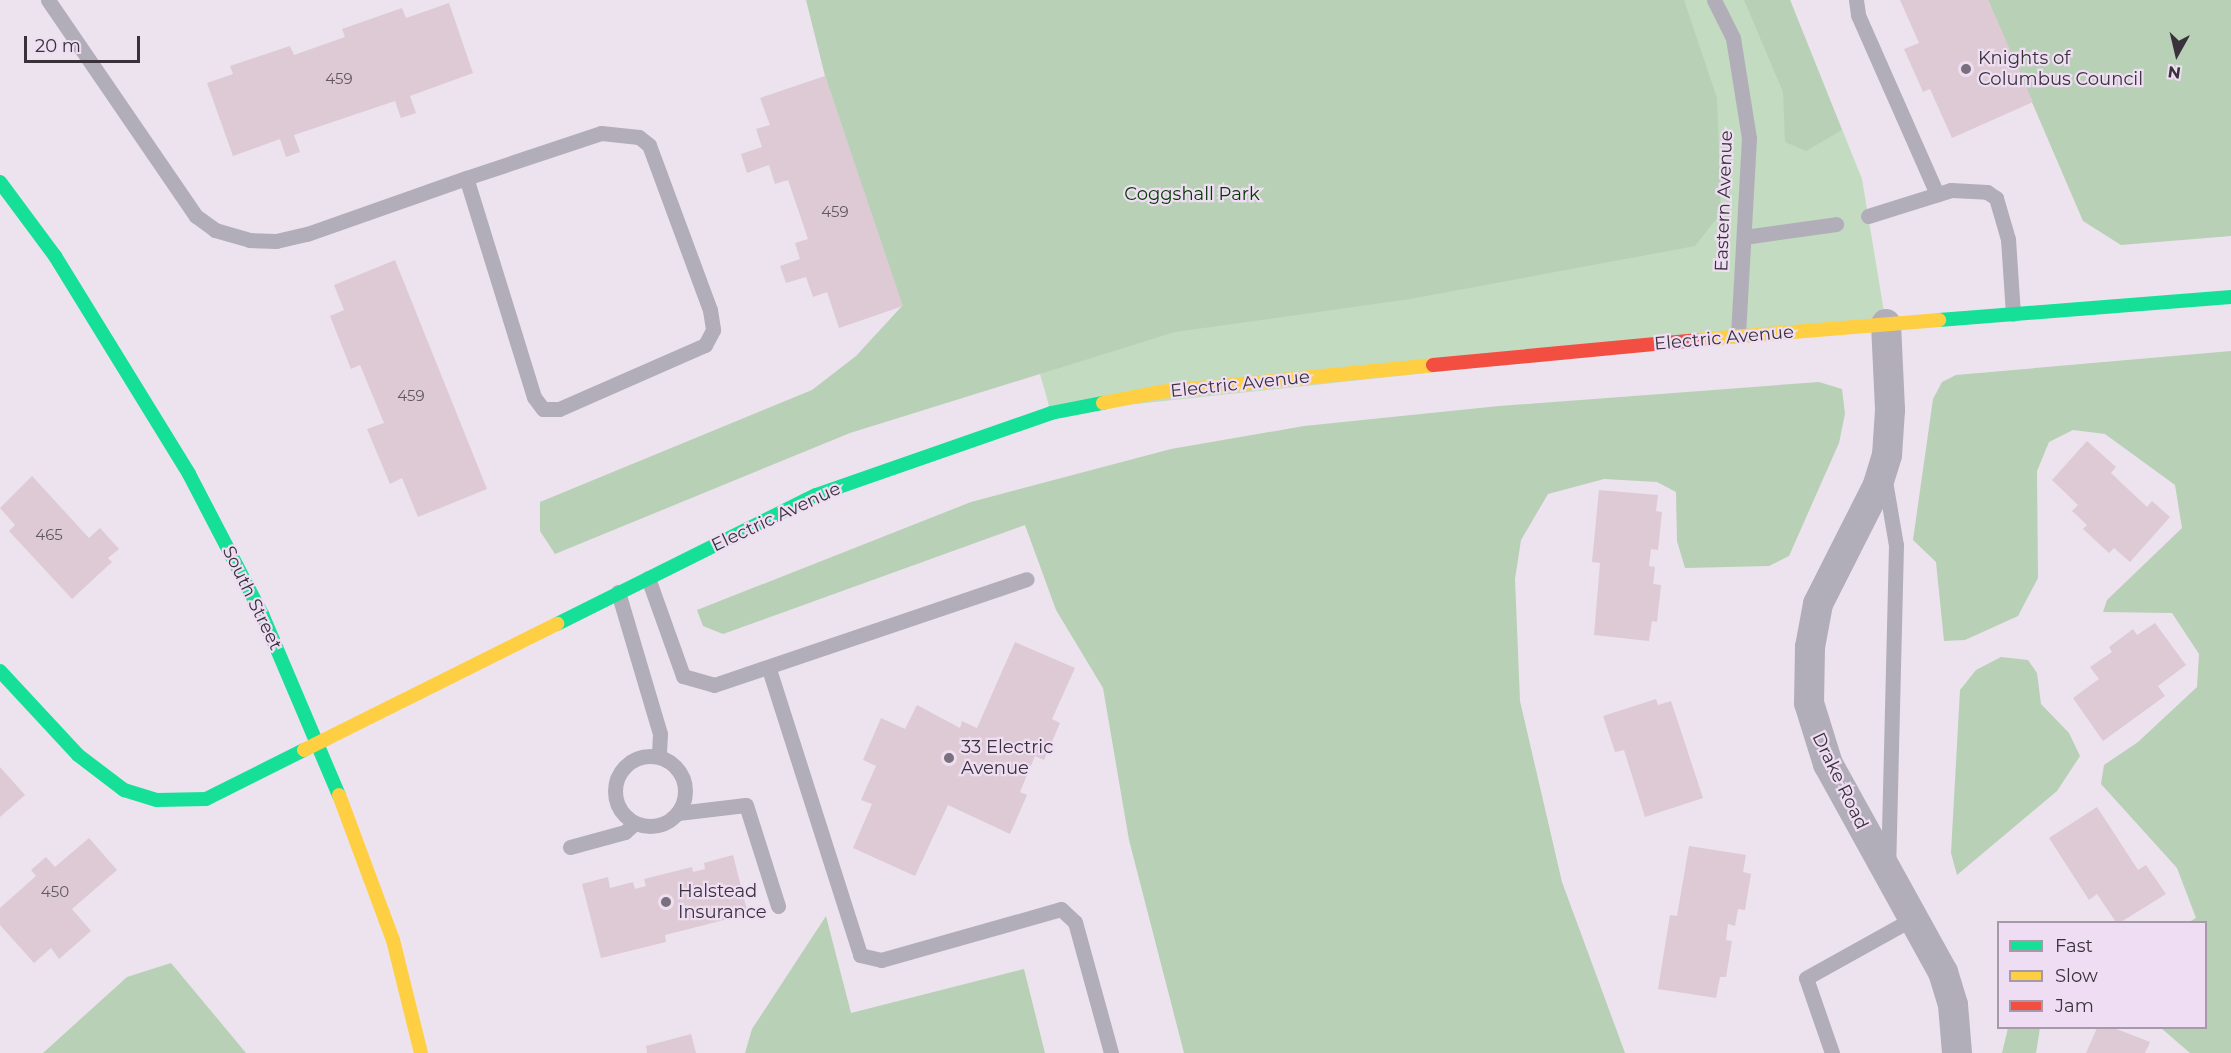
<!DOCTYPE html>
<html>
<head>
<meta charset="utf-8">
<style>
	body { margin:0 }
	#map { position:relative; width:2231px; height:1053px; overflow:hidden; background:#ece3ee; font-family:Montserrat,sans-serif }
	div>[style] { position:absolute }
	.green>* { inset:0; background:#c3dbc1 }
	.forest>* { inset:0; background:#b8d0b6 }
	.building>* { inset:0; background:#ddcad4 }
	.lane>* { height:15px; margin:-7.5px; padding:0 7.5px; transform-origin:7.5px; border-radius:7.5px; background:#b2aeb9 }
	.lane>.ring { margin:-7.5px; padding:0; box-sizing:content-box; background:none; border:15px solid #b2aeb9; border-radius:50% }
	.street>* { height:30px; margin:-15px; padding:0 15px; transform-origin:15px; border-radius:15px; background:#b2aeb9 }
	.fast>* { height:14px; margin:-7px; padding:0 7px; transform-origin:7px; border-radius:7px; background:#16e098 }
	.slow>* { height:14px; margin:-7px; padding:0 7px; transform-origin:7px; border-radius:7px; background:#ffcf43 }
	.jam>* { height:14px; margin:-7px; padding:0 7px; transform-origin:7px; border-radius:7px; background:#f24e42 }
	.dots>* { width:16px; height:16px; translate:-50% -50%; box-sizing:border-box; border:3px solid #efdef3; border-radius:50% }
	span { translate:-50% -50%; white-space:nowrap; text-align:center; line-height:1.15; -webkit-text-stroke:4.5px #efdef3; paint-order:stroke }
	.number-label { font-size:15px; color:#625861 }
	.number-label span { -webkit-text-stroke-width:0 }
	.poi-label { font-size:18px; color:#39323b }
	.left { translate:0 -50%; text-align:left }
	.park-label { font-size:18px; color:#033a01 }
	.street-label { font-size:18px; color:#39323b }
	.legend { position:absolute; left:1997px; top:921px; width:210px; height:108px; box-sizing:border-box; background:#efdef3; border:2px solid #a699a9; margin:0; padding:8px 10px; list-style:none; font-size:18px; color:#39323b }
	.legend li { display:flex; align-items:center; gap:12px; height:30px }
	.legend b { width:30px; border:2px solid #a699a9 }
	.north { position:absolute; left:2147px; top:24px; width:60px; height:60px; -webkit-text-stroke:4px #efdef3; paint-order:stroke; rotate:188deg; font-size:16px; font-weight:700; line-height:24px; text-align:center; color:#39323b }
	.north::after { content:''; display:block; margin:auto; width:21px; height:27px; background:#39323b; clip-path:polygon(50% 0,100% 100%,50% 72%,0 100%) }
	.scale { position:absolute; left:24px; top:36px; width:116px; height:27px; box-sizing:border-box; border:3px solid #39323b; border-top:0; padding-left:8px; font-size:18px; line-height:21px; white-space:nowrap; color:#39323b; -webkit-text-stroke:4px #efdef3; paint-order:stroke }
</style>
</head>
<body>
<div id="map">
	<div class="green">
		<div style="clip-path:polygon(935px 0,1790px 0,1862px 179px,1886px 324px,1051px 413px)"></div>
	</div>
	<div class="forest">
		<div style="clip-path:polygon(806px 0,1684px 0,1717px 98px,1721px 213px,1695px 246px,1410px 299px,1175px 332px,850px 433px,555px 554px,540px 531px,540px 502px,812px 390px,856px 356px,902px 306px,825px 76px)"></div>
		<div style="clip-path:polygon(1744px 0,1790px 0,1842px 130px,1806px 151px,1785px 142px,1783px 92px)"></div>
		<div style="clip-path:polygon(1988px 0,2231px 0,2231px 236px,2121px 245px,2083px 221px)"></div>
		<div style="clip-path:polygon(2231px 351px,2231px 1053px,2190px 1053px,2161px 1028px,2206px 1028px,2206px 922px,2189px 922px,2196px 918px,2177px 868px,2101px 784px,2104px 765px,2138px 742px,2197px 687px,2199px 654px,2172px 613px,2103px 612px,2107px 600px,2182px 528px,2175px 485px,2105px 434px,2073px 430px,2049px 442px,2037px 471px,2038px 578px,2018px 616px,1965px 640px,1944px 641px,1936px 562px,1913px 540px,1933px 399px,1942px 382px,1956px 375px)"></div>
		<div style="clip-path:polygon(1819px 382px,1842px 389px,1845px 414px,1839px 443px,1789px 556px,1769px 566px,1685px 568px,1677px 541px,1676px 492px,1657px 482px,1604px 479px,1548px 494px,1521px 540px,1515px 579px,1520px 701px,1562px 882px,1625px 1053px,1184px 1053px,1129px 840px,1103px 688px,1056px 610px,1025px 525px,723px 634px,703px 626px,697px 610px,971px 502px,1171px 449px,1304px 426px,1499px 406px)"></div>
		<div style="clip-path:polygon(2001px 657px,2028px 660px,2037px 673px,2041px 704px,2069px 733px,2080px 756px,2057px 791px,1957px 875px,1951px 853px,1960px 690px,1976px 670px)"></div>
		<div style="clip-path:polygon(826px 916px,851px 1013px,1024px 969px,1045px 1053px,745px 1053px,752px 1029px)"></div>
		<div style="clip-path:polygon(171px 963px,246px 1053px,43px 1053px,127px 977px)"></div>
		<div style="clip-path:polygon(2008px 1028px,2040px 1028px,2036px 1053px,2002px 1053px)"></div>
	</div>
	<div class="building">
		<div style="clip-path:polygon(1900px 0,1988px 0,2033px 102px,1952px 138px,1930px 89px,1923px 92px,1904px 49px,1919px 43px)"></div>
		<div style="clip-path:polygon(449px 3px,473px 73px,410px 96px,416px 113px,401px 118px,395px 101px,294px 135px,300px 152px,286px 157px,280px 139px,233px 156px,207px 83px,233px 74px,230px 66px,290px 46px,294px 55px,345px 37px,342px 29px,402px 8px,406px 18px)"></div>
		<div style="clip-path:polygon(825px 76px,903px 306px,839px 328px,827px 292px,813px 297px,806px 277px,786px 283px,780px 266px,800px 259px,795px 243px,808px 239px,788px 180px,775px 184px,769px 165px,747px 173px,741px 154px,762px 147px,756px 129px,770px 125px,760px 98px)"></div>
		<div style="clip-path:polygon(395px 260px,487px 489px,418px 517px,402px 478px,390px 484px,367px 429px,384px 423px,360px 365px,351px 369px,330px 316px,344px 310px,334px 285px)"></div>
		<div style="clip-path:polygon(2087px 441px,2116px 467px,2111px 473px,2147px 507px,2152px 501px,2170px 517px,2130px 562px,2114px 548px,2109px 553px,2083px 529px,2087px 525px,2072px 511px,2078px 505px,2052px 480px)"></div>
		<div style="clip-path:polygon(32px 476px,89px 538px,100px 528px,119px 549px,108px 558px,112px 562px,72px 599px,9px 531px,15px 525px,0 508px)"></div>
		<div style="clip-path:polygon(1599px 490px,1658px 495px,1656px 511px,1662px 512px,1658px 550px,1651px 549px,1649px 566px,1655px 567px,1653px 584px,1661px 585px,1657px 622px,1652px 621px,1649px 641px,1594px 635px,1600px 563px,1592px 562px)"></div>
		<div style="clip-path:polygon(2155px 623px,2186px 665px,2158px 686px,2165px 696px,2103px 741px,2073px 698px,2099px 679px,2090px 667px,2112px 652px,2109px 647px,2133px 629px,2137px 635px)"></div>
		<div style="clip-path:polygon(1015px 642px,1075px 668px,1052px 719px,1060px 723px,1044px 760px,1035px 756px,1020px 792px,1027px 795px,1010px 834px,948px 805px,915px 876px,853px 848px,872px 804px,861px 800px,876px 766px,863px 760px,881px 718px,905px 729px,917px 705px,960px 728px,962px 721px,977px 728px)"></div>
		<div style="clip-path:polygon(1656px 699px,1658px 705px,1671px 701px,1703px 798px,1645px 817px,1624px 750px,1615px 752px,1603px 716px)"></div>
		<div style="clip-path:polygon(0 767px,25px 795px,0 817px)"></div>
		<div style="clip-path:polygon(2097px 807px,2138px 870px,2146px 865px,2166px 894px,2121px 922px,2116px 922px,2097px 894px,2089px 900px,2049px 838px)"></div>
		<div style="clip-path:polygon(89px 838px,117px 870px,72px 909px,91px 931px,59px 959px,51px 948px,34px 963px,0 925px,0 908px,36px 876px,31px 870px,46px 857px,55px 867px)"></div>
		<div style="clip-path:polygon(1689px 846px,1746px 855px,1743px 872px,1751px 874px,1745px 910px,1738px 909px,1735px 926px,1728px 924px,1726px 940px,1732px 941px,1726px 977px,1720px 977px,1716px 998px,1658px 989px,1670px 915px,1677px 916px)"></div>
		<div style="clip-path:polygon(733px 855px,748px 914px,665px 935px,666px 942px,601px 958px,582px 884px,608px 877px,610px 888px,633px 882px,635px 889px,646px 886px,644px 879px,692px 867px,693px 872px,705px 869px,704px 863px)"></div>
		<div style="clip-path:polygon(2097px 1028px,2114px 1028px,2150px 1042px,2145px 1053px,2086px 1053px)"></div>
		<div style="clip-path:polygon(691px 1034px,696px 1053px,647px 1053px,646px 1046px)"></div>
	</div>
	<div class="lane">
		<div style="left:48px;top:0;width:262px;rotate:55.6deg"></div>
		<div style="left:196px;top:216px;width:24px;rotate:36deg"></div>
		<div style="left:215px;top:230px;width:35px;rotate:16deg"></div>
		<div style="left:249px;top:240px;width:27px;rotate:2deg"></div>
		<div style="left:276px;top:241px;width:32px;rotate:-13deg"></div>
		<div style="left:307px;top:234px;width:169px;rotate:-19.4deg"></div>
		<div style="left:466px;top:178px;width:142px;rotate:-18.4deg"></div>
		<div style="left:601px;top:133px;width:38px;rotate:6deg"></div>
		<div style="left:639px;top:137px;width:13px;rotate:39deg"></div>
		<div style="left:649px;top:145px;width:176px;rotate:69.7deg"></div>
		<div style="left:710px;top:310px;width:20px;rotate:81deg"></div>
		<div style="left:713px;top:330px;width:17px;rotate:118deg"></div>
		<div style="left:705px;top:345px;width:159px;rotate:156.3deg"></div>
		<div style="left:559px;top:409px;width:16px;rotate:180deg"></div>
		<div style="left:543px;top:409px;width:15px;rotate:-127deg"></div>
		<div style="left:534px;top:397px;width:229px;rotate:-107.2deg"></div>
		<div style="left:1714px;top:0;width:42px;rotate:63.4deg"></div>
		<div style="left:1733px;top:38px;width:101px;rotate:80.9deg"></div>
		<div style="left:1749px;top:138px;width:198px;rotate:93.2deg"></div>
		<div style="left:1856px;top:0;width:15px;rotate:82deg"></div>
		<div style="left:1858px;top:15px;width:196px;rotate:66.2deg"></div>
		<div style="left:1868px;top:216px;width:87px;rotate:-17.4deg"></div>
		<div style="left:1951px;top:190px;width:36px;rotate:3deg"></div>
		<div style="left:1987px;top:192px;width:11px;rotate:34deg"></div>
		<div style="left:1996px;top:198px;width:43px;rotate:73.7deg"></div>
		<div style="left:2008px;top:239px;width:75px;rotate:86.2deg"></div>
		<div style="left:1744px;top:237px;width:93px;rotate:-8deg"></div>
		<div style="left:1884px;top:475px;width:71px;rotate:80.3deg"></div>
		<div style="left:1896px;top:545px;width:319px;rotate:91.4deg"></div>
		<div style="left:648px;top:578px;width:104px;rotate:70.3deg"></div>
		<div style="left:683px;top:676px;width:32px;rotate:16deg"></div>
		<div style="left:714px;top:685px;width:330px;rotate:-18.7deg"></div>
		<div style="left:618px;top:592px;width:148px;rotate:73.5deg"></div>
		<div style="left:660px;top:734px;width:22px;rotate:93deg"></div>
		<div style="left:769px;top:669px;width:300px;rotate:72.3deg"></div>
		<div style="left:860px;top:955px;width:22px;rotate:13deg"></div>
		<div style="left:881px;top:960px;width:187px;rotate:-15.8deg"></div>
		<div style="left:1061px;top:909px;width:19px;rotate:43deg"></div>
		<div style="left:1075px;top:922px;width:136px;rotate:74.6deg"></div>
		<div class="ring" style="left:615px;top:756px;width:55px;height:55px"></div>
		<div style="left:678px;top:813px;width:68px;rotate:-6.7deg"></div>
		<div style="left:746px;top:805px;width:106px;rotate:72.4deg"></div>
		<div style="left:570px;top:847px;width:57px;rotate:-15.3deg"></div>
		<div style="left:625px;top:832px;width:13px;rotate:-42deg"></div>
		<div style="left:1832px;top:1053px;width:79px;rotate:-109.1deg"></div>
		<div style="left:1806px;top:978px;width:124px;rotate:-29.1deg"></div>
	</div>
	<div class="street">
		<div style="left:1886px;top:324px;width:86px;rotate:87.3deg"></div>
		<div style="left:1890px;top:410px;width:45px;rotate:93.8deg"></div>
		<div style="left:1887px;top:455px;width:31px;rotate:107deg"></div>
		<div style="left:1878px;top:485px;width:133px;rotate:116.8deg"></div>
		<div style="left:1818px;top:604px;width:44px;rotate:100.5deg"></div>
		<div style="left:1810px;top:647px;width:56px;rotate:91deg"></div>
		<div style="left:1809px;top:703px;width:64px;rotate:72.7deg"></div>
		<div style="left:1828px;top:764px;width:238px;rotate:61.1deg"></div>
		<div style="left:1943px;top:972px;width:34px;rotate:73deg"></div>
		<div style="left:1953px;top:1005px;width:48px;rotate:85.2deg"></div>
	</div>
	<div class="fast">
		<div style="left:0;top:182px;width:92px;rotate:53.4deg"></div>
		<div style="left:55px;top:256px;width:256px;rotate:58.4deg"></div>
		<div style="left:189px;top:474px;width:158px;rotate:62.5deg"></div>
		<div style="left:262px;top:614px;width:197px;rotate:67deg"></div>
		<div style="left:1939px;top:320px;width:293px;rotate:-4.5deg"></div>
		<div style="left:557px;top:624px;width:289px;rotate:-26.5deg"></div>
		<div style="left:816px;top:495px;width:249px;rotate:-19.2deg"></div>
		<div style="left:1051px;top:413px;width:53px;rotate:-10.9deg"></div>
		<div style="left:0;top:671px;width:115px;rotate:47.1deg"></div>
		<div style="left:78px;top:755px;width:58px;rotate:37.3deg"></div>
		<div style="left:124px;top:790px;width:34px;rotate:17deg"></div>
		<div style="left:157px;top:800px;width:49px;rotate:-1.2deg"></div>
		<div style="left:206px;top:799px;width:110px;rotate:-26.6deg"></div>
	</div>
	<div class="slow">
		<div style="left:1696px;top:340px;width:244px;rotate:-4.7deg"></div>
		<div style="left:1103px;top:403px;width:57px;rotate:-11.1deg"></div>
		<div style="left:1159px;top:392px;width:275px;rotate:-5.6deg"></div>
		<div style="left:304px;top:750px;width:283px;rotate:-26.5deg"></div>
		<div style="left:339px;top:795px;width:155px;rotate:69.6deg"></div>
		<div style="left:393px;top:940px;width:116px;rotate:76.1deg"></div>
	</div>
	<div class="jam">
		<div style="left:1433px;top:365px;width:264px;rotate:-5.4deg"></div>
	</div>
	<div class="dots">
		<div style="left:1966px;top:69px;background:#78707a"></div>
		<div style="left:949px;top:758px;background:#78707a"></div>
		<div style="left:666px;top:902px;background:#78707a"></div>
	</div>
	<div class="number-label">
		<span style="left:339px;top:79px">459</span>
		<span style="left:835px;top:212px">459</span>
		<span style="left:411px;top:396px">459</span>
		<span style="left:49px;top:535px">465</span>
		<span style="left:55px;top:892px">450</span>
	</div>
	<div class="poi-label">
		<span class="left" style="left:1978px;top:69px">Knights of<br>Columbus Council</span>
		<span class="left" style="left:961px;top:758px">33 Electric<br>Avenue</span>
		<span class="left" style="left:678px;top:902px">Halstead<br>Insurance</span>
	</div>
	<div class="park-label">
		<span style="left:1192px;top:194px">Coggshall Park</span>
	</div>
	<div class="street-label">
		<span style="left:1724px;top:201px;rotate:-88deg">Eastern Avenue</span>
		<span style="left:1724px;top:338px;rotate:-5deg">Electric Avenue</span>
		<span style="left:1240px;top:384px;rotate:-6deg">Electric Avenue</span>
		<span style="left:776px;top:517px;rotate:-25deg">Electric Avenue</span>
		<span style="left:252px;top:598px;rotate:64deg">South Street</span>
		<span style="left:1840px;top:781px;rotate:64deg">Drake Road</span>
	</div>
	<ul class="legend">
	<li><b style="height:8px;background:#16e098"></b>Fast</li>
	<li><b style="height:8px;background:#ffcf43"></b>Slow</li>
	<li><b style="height:8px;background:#f24e42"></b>Jam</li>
	</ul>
	<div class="north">N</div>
	<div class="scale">20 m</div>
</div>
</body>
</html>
